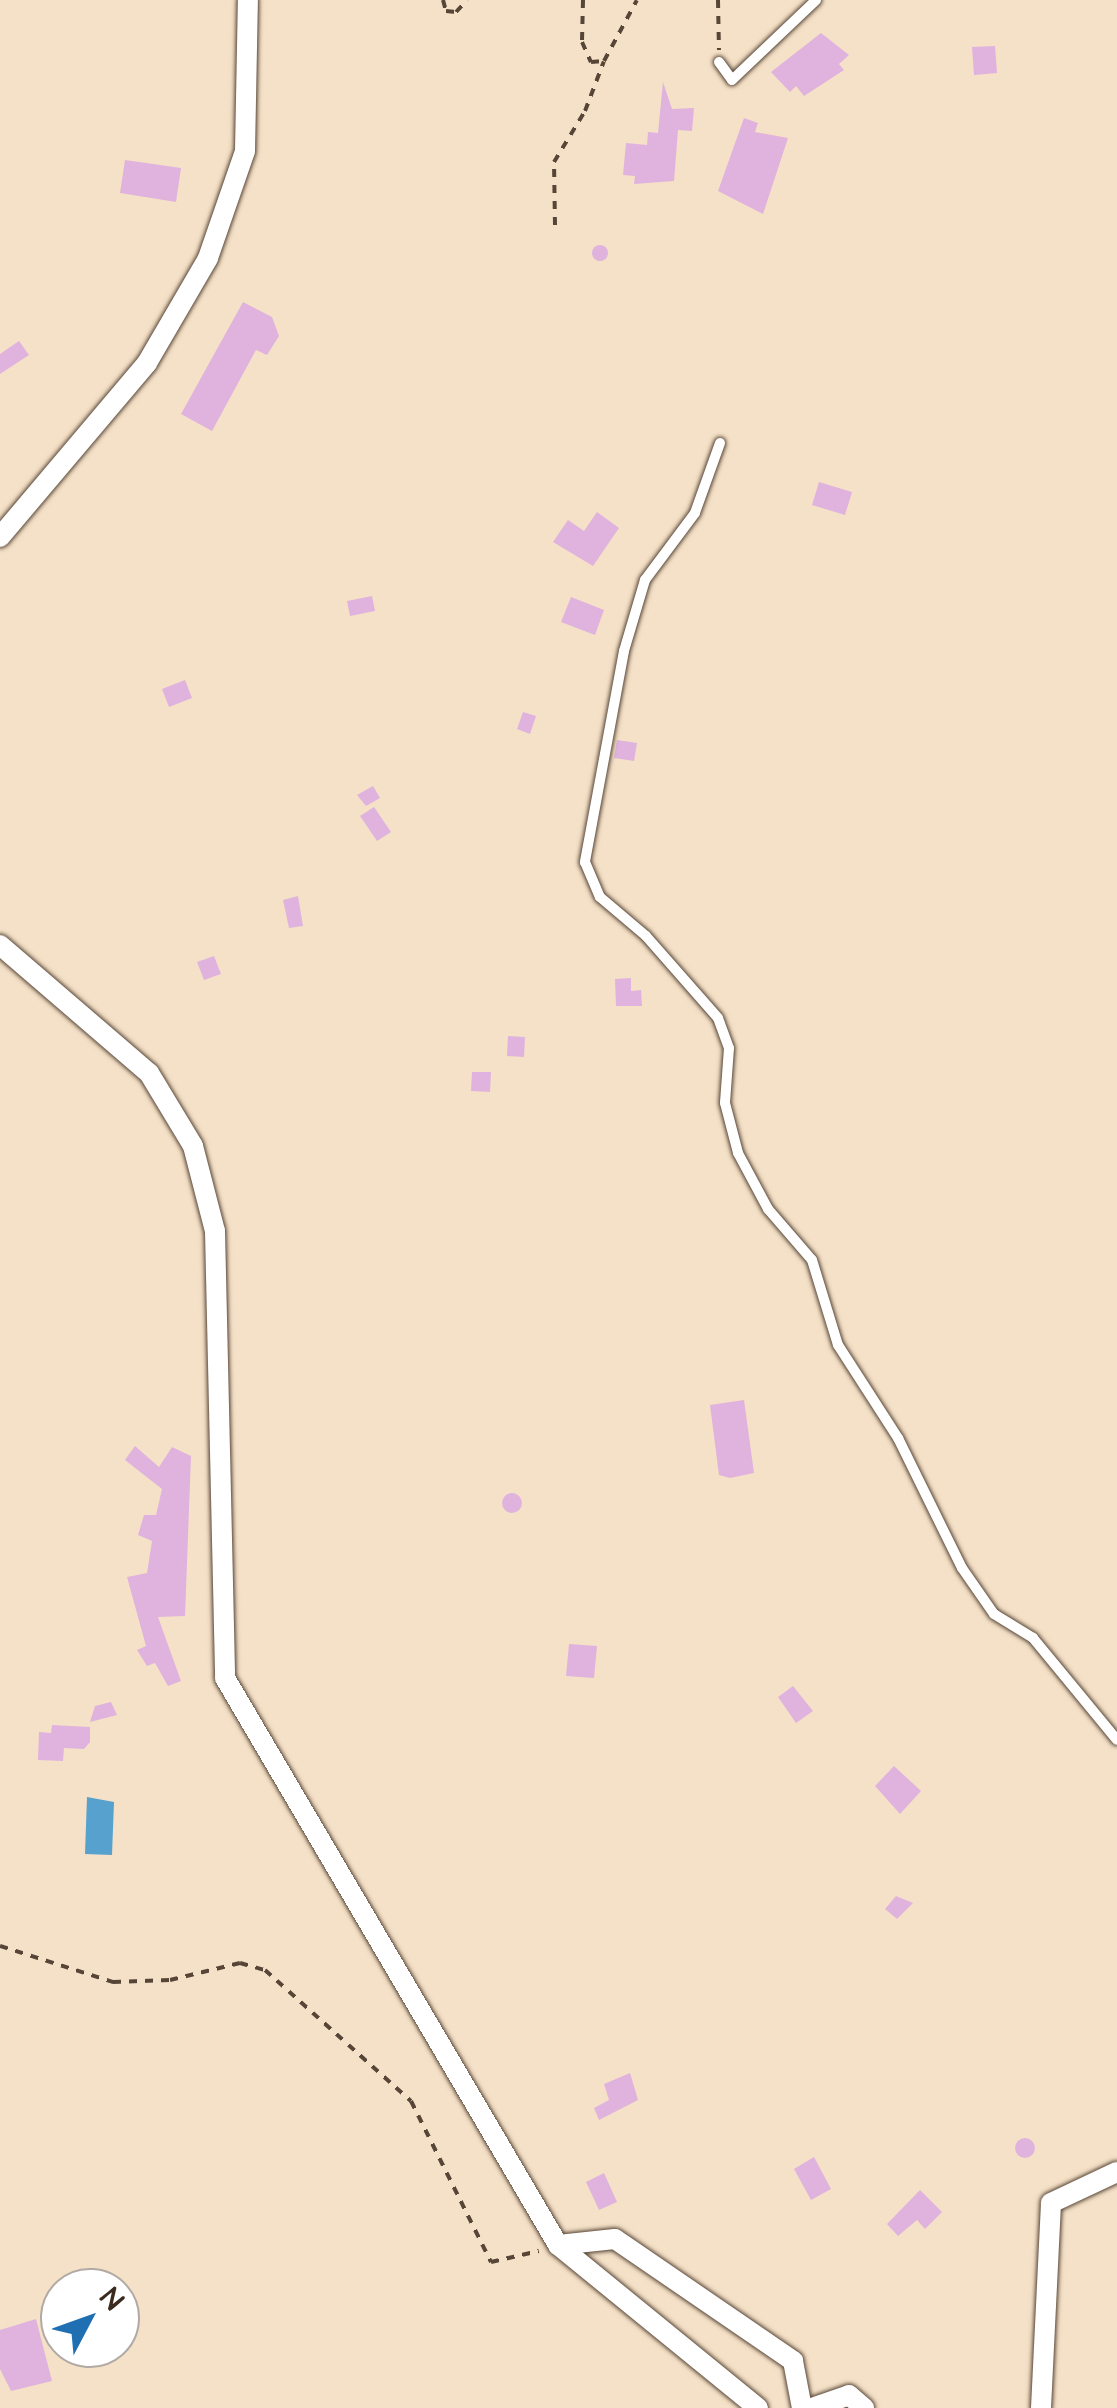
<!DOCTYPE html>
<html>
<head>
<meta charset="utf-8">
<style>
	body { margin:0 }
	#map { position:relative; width:1117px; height:2408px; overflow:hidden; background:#f5e1c7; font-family:"Architects Daughter",sans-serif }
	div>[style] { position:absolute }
	.water>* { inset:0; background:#57a1ce }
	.building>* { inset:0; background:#dfb3de }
	.round { border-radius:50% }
	.path>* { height:4px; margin-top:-2px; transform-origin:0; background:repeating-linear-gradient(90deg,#574537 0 8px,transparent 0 16px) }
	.roads { filter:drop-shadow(0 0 2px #574537) drop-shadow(0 0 2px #574537) }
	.lane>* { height:10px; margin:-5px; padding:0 5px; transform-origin:5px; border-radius:5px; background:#fff }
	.street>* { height:20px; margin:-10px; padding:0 10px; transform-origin:10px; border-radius:10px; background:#fff }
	span { translate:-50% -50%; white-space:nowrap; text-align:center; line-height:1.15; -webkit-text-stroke:8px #fff; paint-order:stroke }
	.north { position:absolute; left:40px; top:2268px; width:100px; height:100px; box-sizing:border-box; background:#fff; border:2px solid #b1aaa5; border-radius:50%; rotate:49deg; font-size:28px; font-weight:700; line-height:40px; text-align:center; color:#3b2a1e }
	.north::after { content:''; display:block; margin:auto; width:35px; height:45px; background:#1f6fb2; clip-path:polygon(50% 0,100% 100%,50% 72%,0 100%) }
</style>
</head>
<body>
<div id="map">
	<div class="water">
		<div style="clip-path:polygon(87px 1797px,114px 1802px,112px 1855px,85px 1854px)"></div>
	</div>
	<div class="building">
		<div style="clip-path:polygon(821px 33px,849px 55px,839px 64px,844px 70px,804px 96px,796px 86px,790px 92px,771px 72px)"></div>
		<div style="clip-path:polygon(995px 46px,997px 73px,974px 75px,972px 47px)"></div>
		<div style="clip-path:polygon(663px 82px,672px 109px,694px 108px,692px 131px,678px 130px,674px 181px,634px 184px,635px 176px,623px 175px,626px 143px,647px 145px,648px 132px,658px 133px)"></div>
		<div style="clip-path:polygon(744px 118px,758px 123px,755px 132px,788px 138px,763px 214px,718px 191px)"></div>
		<div style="clip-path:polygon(125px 160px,181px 168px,176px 202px,120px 193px)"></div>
		<div class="round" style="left:592px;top:245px;width:16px;height:16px"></div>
		<div style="clip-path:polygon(243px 302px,272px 317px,279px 336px,267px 355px,256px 350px,212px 431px,181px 414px)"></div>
		<div style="clip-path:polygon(19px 341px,29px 355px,0 374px,0 354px)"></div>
		<div style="clip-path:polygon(819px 482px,852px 492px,845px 515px,812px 505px)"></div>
		<div style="clip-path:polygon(597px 512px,619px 528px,593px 566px,553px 542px,568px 520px,584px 531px)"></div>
		<div style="clip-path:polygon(372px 596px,375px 611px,350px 616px,347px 601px)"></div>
		<div style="clip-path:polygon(571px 597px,604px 610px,595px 635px,561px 622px)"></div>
		<div style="clip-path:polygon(185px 680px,192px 698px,169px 707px,162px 689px)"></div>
		<div style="clip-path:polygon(523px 712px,536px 716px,530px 734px,517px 729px)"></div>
		<div style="clip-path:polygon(617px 740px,637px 743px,634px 761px,614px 758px)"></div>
		<div style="clip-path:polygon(373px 786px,380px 798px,366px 806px,357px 795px)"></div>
		<div style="clip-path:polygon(374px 807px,391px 832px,377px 841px,360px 816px)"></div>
		<div style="clip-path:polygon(298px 896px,303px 926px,289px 928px,283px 900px)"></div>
		<div style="clip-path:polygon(214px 956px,221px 974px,204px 980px,197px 962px)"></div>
		<div style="clip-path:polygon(631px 978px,631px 991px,641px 990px,642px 1006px,616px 1006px,615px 979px)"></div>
		<div style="clip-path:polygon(508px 1036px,525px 1037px,524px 1057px,507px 1056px)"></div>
		<div style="clip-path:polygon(472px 1072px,491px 1072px,490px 1092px,471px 1091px)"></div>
		<div style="clip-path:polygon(744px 1400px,754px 1473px,730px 1478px,719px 1475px,710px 1405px)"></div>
		<div style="clip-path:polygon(135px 1446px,159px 1467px,172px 1447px,191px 1456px,185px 1616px,158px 1617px,181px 1681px,168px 1686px,155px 1663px,147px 1666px,137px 1650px,146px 1646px,127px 1577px,147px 1573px,152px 1541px,138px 1535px,144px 1515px,156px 1515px,162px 1489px,125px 1460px)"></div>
		<div class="round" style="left:502px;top:1493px;width:20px;height:20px"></div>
		<div style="clip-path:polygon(569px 1644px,597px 1646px,594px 1678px,566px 1676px)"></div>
		<div style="clip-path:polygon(793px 1686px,813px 1711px,796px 1723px,778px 1697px)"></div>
		<div style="clip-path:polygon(111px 1702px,117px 1715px,90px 1722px,95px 1706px)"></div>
		<div style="clip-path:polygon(52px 1725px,90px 1727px,90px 1742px,84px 1749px,64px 1748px,63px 1761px,38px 1760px,39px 1732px,51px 1733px)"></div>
		<div style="clip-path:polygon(894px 1766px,921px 1791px,900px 1814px,875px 1786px)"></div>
		<div style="clip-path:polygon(896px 1896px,913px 1903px,897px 1919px,885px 1909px)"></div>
		<div style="clip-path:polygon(630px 2073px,638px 2100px,599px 2120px,594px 2108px,609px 2100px,604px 2084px)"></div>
		<div class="round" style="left:1015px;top:2138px;width:20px;height:20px"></div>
		<div style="clip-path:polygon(814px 2157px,831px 2189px,811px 2200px,794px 2169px)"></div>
		<div style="clip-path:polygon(604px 2173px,617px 2202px,599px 2210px,586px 2182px)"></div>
		<div style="clip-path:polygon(920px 2190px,942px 2212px,925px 2229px,917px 2220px,898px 2236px,887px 2224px)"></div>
		<div style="clip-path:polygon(36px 2319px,52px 2381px,11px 2391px,0 2369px,0 2330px)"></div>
	</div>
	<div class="path">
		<div style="left:443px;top:0;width:11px;rotate:75deg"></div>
		<div style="left:446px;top:11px;width:10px;rotate:6deg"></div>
		<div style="left:456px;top:12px;width:16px;rotate:-47deg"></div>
		<div style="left:583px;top:0;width:42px;rotate:91.4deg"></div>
		<div style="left:582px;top:42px;width:22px;rotate:66deg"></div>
		<div style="left:591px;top:62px;width:13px;rotate:-4deg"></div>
		<div style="left:604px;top:61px;width:69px;rotate:-61.6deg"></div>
		<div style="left:718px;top:0;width:50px;rotate:88.9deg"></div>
		<div style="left:555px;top:225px;width:63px;rotate:-90.9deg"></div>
		<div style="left:554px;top:162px;width:60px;rotate:-58.7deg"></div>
		<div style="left:585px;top:111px;width:53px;rotate:-69.2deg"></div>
		<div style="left:0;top:1946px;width:119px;rotate:17.7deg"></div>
		<div style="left:113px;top:1982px;width:57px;rotate:-2deg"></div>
		<div style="left:170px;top:1980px;width:72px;rotate:-13.7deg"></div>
		<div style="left:240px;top:1963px;width:26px;rotate:16deg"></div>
		<div style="left:265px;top:1970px;width:196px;rotate:41.9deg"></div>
		<div style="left:411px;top:2101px;width:180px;rotate:63.6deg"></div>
		<div style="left:491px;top:2262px;width:49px;rotate:-12.9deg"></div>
	</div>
	<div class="roads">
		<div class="lane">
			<div style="left:719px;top:62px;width:22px;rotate:54deg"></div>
			<div style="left:732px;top:80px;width:116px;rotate:-43.6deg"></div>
			<div style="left:720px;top:443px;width:74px;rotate:109.7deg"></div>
			<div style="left:695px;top:513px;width:84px;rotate:126.7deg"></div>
			<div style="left:645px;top:580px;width:74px;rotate:106.5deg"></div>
			<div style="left:624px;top:651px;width:215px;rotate:100.5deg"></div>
			<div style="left:585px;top:862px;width:38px;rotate:67deg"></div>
			<div style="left:600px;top:897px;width:60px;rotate:40.3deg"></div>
			<div style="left:646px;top:936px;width:109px;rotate:48.7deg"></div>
			<div style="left:718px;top:1018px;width:32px;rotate:70deg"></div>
			<div style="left:729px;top:1048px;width:55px;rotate:94.2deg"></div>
			<div style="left:725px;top:1103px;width:52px;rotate:75.4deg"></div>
			<div style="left:738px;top:1153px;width:64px;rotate:61.8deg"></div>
			<div style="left:768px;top:1209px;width:67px;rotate:49.2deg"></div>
			<div style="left:812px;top:1260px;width:89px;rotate:73deg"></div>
			<div style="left:838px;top:1345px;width:111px;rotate:57.2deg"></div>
			<div style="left:898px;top:1438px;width:145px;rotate:63.8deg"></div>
			<div style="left:962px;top:1568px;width:56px;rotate:55.2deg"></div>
			<div style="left:994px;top:1614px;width:46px;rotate:31.6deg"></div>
			<div style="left:1033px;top:1638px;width:132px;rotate:50.5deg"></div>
		</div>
		<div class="street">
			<div style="left:0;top:537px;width:228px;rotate:-49.8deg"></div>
			<div style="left:147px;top:363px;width:121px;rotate:-59.8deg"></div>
			<div style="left:208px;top:258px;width:113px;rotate:-70.9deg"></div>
			<div style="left:245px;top:151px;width:151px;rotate:-88.9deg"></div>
			<div style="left:0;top:945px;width:196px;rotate:40.7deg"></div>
			<div style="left:149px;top:1073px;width:85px;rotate:58.9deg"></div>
			<div style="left:193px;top:1146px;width:88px;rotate:75.5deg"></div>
			<div style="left:215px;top:1231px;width:447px;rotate:88.7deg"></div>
			<div style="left:225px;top:1678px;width:658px;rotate:59.57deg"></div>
			<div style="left:558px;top:2245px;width:258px;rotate:39.2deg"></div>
			<div style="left:558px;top:2245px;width:57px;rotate:-6deg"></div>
			<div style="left:615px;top:2239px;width:216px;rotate:34.4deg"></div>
			<div style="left:793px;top:2361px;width:48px;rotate:79.2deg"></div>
			<div style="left:812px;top:2408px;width:39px;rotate:-19deg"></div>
			<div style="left:849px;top:2395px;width:20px;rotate:41deg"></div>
			<div style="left:1041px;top:2408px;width:205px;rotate:-87.2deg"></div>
			<div style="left:1051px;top:2203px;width:73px;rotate:-25.2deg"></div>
		</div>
	</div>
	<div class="north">N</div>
</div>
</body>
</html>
